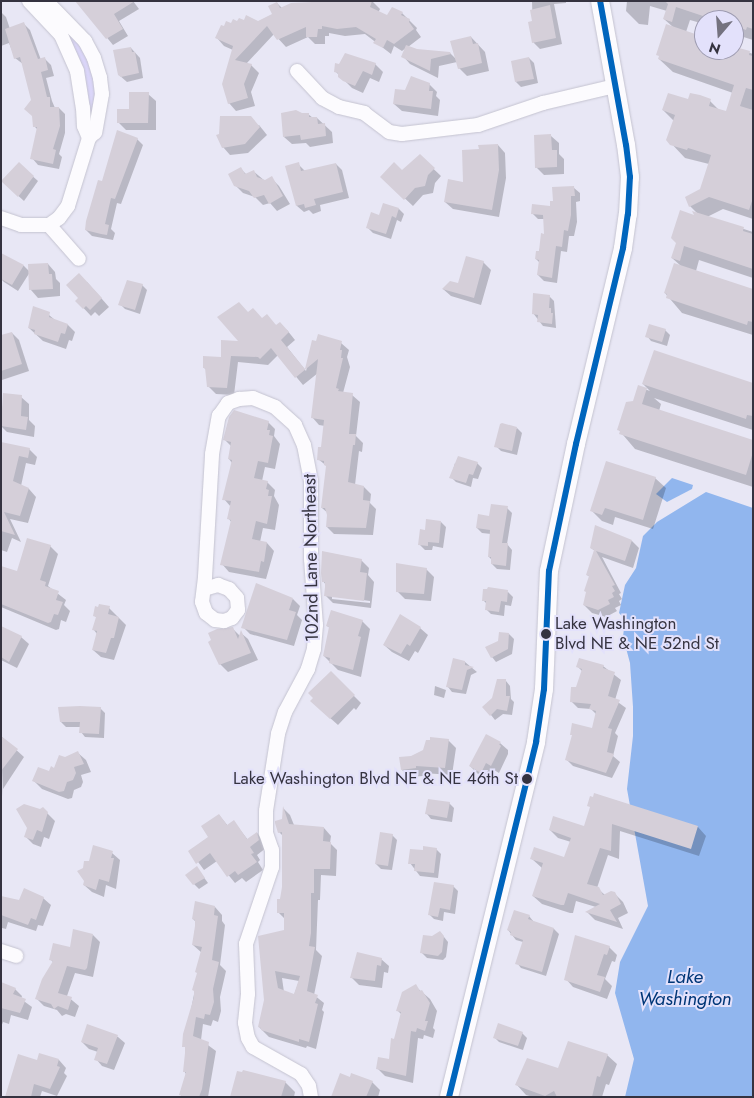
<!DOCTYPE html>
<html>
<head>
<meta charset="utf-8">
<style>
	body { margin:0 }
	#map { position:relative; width:754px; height:1098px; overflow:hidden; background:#e8e7f5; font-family:Jost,sans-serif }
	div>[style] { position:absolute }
	.green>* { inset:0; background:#dbd6fa }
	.water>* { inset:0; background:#91b6ee }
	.shadow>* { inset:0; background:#0003 }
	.building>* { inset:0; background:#d5cfd9 }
	.roads { filter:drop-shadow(0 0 1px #c4c3d0) drop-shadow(0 0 1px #c4c3d0) }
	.minor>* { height:14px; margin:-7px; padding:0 7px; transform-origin:7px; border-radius:7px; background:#fcfbfe }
	.major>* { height:18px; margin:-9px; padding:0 9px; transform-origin:9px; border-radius:9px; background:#fcfbfe }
	.bus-1>* { height:6px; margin:-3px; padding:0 3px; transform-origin:3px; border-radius:3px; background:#0065bd }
	.dots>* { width:14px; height:14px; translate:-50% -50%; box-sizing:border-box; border:2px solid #e3e1fb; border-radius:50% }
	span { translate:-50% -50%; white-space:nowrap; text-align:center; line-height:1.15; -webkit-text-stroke:4px #e3e1fb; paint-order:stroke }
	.bus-label { font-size:17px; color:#353340 }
	.left { translate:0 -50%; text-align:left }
	.right { translate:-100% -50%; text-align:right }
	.street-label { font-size:18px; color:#353340 }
	.water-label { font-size:19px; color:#003677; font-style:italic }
	.frame { position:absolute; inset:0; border:2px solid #353340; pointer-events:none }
	.north { position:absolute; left:694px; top:10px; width:50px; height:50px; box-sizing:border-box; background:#e3e1fb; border:1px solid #9d9bb0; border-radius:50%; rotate:198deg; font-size:14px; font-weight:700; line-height:20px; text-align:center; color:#353340 }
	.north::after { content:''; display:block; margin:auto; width:18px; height:22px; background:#74727f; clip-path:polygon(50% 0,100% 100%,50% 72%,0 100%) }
</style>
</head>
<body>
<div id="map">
	<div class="green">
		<div style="clip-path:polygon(37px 1px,40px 1px,79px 40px,94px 69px,97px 97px,90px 127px,89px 107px)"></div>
	</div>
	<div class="water">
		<div style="clip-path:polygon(672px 478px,693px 485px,692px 489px,667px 502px,656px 494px)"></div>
		<div style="clip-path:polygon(706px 492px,753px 508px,753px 1097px,625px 1097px,634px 1059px,615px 993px,620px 962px,648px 906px,627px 789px,633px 736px,633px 707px,630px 663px,623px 637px,625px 619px,619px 613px,625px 585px,636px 568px,643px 536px,657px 522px)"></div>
	</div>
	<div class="shadow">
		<div style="clip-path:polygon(77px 1px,133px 1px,139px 9px,119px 21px,128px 36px,113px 45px)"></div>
		<div style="clip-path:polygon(372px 1px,380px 9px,378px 13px,388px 17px,402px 13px,417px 28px,416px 30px,421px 37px,408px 47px,417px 51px,450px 53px,457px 60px,471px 37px,485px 52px,489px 71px,467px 76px,459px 68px,457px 62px,439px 66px,438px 78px,410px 64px,403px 56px,407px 47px,402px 51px,394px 46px,391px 54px,365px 34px,345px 36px,329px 33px,329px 36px,325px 36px,325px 44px,315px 44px,308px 37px,286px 47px,274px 34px,246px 64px,251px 65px,259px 73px,251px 92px,255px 106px,236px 111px,229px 103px,233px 50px,224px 46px,217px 38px,231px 25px,258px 22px,274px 15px,277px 3px,282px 8px,291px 4px)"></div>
		<div style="clip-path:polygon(532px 1px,566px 1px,566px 3px,554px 4px,562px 44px,540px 49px,533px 42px)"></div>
		<div style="clip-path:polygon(627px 1px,753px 1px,753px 40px,734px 34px,734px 20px,704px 20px,704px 24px,690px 20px,686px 32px,704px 38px,704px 50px,734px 50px,734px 47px,753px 54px,753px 219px,723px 209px,707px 217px,753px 232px,753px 278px,699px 260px,696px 271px,753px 290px,753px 335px,682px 313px,665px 293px,681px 266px,672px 258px,699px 215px,690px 206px,701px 190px,709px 164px,685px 158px,668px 140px,674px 121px,663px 110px,688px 101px,710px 101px,720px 111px,726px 113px,733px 93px,673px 72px,659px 59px,673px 27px,664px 19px,667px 11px,650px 6px,648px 25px,639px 24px,626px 11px)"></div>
		<div style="clip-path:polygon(1px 12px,6px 17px,10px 29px,24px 24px,30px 30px,41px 60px,45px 59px,51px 65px,54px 76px,46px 78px,52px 101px,55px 108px,59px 108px,65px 114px,65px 133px,59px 154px,62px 157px,59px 169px,38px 165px,32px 158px,38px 130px,34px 126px,32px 100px,23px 64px,15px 58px,9px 43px,1px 46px)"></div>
		<div style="clip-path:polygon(131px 48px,140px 58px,143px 78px,127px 82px,119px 75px)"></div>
		<div style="clip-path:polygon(529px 58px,534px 63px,538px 83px,521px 87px,516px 82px)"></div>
		<div style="clip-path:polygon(375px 64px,383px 72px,379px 82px,370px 78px,363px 93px,352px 88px,335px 71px)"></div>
		<div style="clip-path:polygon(429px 84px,437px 92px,436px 96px,440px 100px,438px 116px,402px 111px,394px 104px,405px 91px)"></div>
		<div style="clip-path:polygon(148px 94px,156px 101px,156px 130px,126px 130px,118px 122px)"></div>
		<div style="clip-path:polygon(308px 114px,313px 118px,317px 118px,332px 132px,333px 143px,310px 147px,306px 143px,292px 144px,284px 137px,302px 115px)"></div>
		<div style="clip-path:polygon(259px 125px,267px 135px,248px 153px,230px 155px,223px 147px)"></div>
		<div style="clip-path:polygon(551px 136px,559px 143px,559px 154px,564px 159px,564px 174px,544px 175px,536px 167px)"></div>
		<div style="clip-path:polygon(137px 139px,143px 145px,121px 204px,117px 203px,111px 229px,115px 233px,113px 240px,92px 236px,86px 230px,103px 183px)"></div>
		<div style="clip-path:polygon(498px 145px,505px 153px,506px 178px,499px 217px,453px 209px,445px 202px,464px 183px,480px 151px)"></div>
		<div style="clip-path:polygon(420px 156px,441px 176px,435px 183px,433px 193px,423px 195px,413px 206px,382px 177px,402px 172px)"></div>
		<div style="clip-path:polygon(19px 164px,38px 181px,24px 201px,3px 182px)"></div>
		<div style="clip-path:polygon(298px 164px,305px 171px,336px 164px,342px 170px,349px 198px,320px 205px,321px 211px,313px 214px,309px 210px,304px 212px,297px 206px,287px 167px)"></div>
		<div style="clip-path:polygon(241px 169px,247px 175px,253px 171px,265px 181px,271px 178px,279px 186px,290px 204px,277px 211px,270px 203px,263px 205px,255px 197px,243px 193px,235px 185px)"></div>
		<div style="clip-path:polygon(574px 188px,580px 193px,580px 201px,576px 202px,577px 222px,574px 236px,569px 236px,567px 252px,561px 251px,557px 283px,544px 281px,538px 275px,540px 263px,536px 259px,545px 235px,545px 219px,538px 219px,532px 213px,551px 207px,554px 203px)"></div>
		<div style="clip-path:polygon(399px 209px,404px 214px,401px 222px,397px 220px,391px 239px,373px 233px,368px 228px,380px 216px)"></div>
		<div style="clip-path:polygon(1px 254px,24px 266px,30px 272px,48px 264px,55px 272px,56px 279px,60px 283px,60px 296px,38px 298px,31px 290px,30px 272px,18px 291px,4px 282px,1px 279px)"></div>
		<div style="clip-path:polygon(483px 262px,491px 270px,481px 305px,451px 296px,443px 289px,459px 284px)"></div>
		<div style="clip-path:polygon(87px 282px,109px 307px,99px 316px,95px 312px,91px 316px,77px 301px)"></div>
		<div style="clip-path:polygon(142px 285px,147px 290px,140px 314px,125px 309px,120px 304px)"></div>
		<div style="clip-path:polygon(549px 296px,554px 301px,556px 328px,543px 326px,533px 313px)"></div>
		<div style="clip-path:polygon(249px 313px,287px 330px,295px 340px,287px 347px,306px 371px,313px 342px,341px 343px,349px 350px,347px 357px,350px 367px,343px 393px,352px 395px,360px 402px,356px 436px,363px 443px,362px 452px,359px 451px,355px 485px,364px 487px,371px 494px,370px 503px,376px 509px,373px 535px,334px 534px,327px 527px,329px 514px,322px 508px,328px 467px,318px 459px,322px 449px,325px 426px,319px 425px,312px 417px,318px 373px,303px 385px,278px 355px,268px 365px,238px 362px,234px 395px,216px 394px,208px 386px,207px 370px,204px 368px,222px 358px,241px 342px)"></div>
		<div style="clip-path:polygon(49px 315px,55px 320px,68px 325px,75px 332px,72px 341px,69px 340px,66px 349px,43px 341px,29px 328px)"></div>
		<div style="clip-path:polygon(665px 330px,670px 335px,667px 346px,651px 341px,647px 336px)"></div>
		<div style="clip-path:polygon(12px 333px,19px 340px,29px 371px,2px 380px,1px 336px)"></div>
		<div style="clip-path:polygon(643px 384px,753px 384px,753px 430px,654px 398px,661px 404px,659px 411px,753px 442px,753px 487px,635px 449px,618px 429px,634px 402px,639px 387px,650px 391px)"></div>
		<div style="clip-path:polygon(4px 394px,21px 397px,29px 404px,29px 420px,35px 426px,34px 437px,7px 432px,1px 426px)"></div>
		<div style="clip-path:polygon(268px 422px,275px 429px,274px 436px,280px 444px,275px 469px,265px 467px,262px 481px,267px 482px,275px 490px,274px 496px,279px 505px,275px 530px,263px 528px,260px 542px,267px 543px,274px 551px,266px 579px,229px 572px,222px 564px,232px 523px,229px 519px,231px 507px,224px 499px,232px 463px,229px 459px,231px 446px,225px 440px)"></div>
		<div style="clip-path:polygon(517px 428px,522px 433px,517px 455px,501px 451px,496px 446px)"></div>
		<div style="clip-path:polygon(1px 443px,29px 449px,37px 457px,35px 465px,26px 463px,21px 486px,29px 489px,36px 497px,28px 523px,10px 519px,21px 542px,12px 538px,7px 552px,1px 550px)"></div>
		<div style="clip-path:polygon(455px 463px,477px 463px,482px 468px,478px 479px,473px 478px,471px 487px,456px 482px,451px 477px)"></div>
		<div style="clip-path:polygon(655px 478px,666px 488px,653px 529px,615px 517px,613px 525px,602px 521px,592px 511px)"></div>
		<div style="clip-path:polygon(507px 508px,512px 513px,507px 544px,512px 550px,510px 570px,497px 569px,492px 564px,492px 560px,489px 557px,491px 534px,482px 533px,477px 528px)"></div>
		<div style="clip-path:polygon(441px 522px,446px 527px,443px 548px,433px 546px,432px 550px,425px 550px,420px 545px,426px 531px)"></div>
		<div style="clip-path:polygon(632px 541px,639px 548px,633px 568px,602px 557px,621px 593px,619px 594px,622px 599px,619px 601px,621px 605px,615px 608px,617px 611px,606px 617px,592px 613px,584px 605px,590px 577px,587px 575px,595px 551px,591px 548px)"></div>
		<div style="clip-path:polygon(50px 546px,58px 554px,48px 586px,66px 600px,64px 605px,70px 611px,66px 622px,61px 620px,59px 629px,56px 630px,1px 607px,1px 567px,17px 573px)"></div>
		<div style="clip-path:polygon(evenodd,361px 560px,369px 568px,368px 575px,374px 582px,371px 608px,333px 603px,326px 596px,326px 585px,323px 581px,361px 560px,332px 596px,370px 601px,370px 603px,332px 599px,332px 596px)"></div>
		<div style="clip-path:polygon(397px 564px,426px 569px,434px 577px,431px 601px,405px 599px,398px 592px)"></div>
		<div style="clip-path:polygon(508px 592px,513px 597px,511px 606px,505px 605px,504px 616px,491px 614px,486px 609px,487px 604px,483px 600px)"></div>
		<div style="clip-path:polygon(293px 599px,300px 606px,297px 615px,302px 620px,294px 646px,250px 634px,243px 627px)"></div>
		<div style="clip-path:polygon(109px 608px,126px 625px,114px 660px,101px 657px,93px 650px,97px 634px,94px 630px,97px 618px,94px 615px)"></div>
		<div style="clip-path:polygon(362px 621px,370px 629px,361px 677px,338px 670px,324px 656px,330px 628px,327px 626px)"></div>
		<div style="clip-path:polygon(1px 628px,21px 637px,29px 644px,17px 668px,1px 660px)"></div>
		<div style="clip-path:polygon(232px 628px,240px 636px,241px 633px,248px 639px,258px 660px,228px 672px,220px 664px,213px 641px)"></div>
		<div style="clip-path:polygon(420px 628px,428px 635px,418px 653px,415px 651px,409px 661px,392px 652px,384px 645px)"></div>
		<div style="clip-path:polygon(509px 634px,514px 639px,512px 654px,496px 662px,492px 657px,499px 641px)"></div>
		<div style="clip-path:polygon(465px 662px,477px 672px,471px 675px,466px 694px,452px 692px,448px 687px)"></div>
		<div style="clip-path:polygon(603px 666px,621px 680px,615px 700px,626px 708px,615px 733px,618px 736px,613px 756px,620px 762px,612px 778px,573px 766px,566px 759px,573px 736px,571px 734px,593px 730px,597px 715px,591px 709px,578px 708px,571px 701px,583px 672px,578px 667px)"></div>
		<div style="clip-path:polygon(331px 673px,361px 703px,356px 710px,354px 708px,338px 725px,320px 709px)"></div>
		<div style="clip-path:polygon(506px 681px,510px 686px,511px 699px,514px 702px,512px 715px,503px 714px,495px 720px,491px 715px,493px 699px)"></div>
		<div style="clip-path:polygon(435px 686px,446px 690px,444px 698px,434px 695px)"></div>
		<div style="clip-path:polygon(100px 708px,105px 713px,104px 738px,85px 737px,81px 732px,81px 727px,66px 727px,61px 722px)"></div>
		<div style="clip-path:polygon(1px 736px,24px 757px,3px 789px,3px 797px)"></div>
		<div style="clip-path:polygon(448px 740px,456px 748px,452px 775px,423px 773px,423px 776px,410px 777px,402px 770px,411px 757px)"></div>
		<div style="clip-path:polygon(500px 743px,508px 750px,508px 754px,499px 773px,494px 770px,489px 780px,478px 774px,470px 766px)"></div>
		<div style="clip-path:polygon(78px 753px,86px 760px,91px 772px,81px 775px,83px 782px,81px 787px,74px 790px,72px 798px,68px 799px,42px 789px,34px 781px,55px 770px,65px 759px)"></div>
		<div style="clip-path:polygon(595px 794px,698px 827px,706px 836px,699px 856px,620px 831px,619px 859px,608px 855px,597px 888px,605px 895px,614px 893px,623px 902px,628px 913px,618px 918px,623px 929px,595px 920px,587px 912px,596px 907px,576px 901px,573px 913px,570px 913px,542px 904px,533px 896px,542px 868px,532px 859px,565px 859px,571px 842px,558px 838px,550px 830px,585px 828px)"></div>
		<div style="clip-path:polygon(449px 803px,454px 808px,452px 822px,431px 819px,427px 814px)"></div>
		<div style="clip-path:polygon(43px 809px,55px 821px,49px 839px,44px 837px,41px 847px,33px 844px,25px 836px)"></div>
		<div style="clip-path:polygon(evenodd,284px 809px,290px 815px,294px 825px,324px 828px,331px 836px,330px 843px,337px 850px,336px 876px,321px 875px,320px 900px,318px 900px,316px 950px,322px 956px,314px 995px,324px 1003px,322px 1010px,324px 1012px,316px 1049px,307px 1046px,306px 1048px,269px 1037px,259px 1027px,285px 931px,285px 919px,278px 912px,283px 887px,283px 836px,279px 832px,283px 820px,284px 809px,282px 978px,299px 981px,294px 995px,284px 992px,282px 978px)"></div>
		<div style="clip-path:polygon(219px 815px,228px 826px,234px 822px,248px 840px,257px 833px,264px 840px,266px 848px,257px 855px,260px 860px,258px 862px,263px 870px,246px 882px,242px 878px,235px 883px,217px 861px,204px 870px,190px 851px,209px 837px)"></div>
		<div style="clip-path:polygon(392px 835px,397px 840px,392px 870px,381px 869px,376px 864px)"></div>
		<div style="clip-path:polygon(436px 849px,441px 854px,438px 878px,420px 876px,410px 863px,424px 851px)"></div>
		<div style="clip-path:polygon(112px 853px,120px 860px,116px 889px,106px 885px,104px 897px,92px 892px,84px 885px,90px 863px)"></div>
		<div style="clip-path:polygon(197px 868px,208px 883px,199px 889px,194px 884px)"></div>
		<div style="clip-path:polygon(453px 886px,458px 891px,455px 914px,444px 912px,443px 921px,434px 919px,429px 914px)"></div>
		<div style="clip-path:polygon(1px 897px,15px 902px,43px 898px,51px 905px,43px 926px,38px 925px,36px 931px,8px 922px,6px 929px,2px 928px,1px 930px)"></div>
		<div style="clip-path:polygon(215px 907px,222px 915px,222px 921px,225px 925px,220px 965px,226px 971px,220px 997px,221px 1011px,218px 1022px,213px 1020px,211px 1026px,203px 1024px,201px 1040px,216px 1051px,208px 1097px,181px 1097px,186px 1074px,184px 1071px,187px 1049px,184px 1046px,202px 953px,193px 945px,196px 922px,193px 919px)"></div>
		<div style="clip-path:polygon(529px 916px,534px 922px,554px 929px,559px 934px,546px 976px,521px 968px,517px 963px,523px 942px,516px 940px,508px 930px)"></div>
		<div style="clip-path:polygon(440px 932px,448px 942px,446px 957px,443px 960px,427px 958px,422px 953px)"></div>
		<div style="clip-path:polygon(93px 935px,100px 942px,93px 977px,75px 973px,67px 996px,79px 1006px,75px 1017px,66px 1014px,62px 1016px,57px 1010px,44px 1006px,37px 999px,54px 963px,51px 960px)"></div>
		<div style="clip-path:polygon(609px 947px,617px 955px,615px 962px,612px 961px,605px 979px,612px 986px,607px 999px,573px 987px,566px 979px)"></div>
		<div style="clip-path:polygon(381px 959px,389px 966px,388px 973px,384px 972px,382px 988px,359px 985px,351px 977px)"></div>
		<div style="clip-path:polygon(415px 986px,430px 999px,437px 1011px,433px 1028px,435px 1030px,433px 1038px,424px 1035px,423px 1039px,418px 1038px,413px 1083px,385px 1076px,377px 1068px,390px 1061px,402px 1015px,398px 1011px)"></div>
		<div style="clip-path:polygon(1px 988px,15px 989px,22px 996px,21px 999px,32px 1007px,28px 1020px,11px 1015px,9px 1024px,3px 1022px,1px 1027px)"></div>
		<div style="clip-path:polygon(88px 1025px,118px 1037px,125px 1043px,114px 1070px,102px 1066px,96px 1059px,98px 1052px,89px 1049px,82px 1042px)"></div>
		<div style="clip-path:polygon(522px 1033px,527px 1038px,523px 1050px,499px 1042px,494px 1037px)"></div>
		<div style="clip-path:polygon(607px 1055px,617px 1064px,609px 1085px,606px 1084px,602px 1097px,533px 1097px,526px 1095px,517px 1085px)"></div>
		<div style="clip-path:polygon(59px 1060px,66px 1068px,64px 1073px,67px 1076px,57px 1096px,42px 1091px,40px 1097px,5px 1097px,38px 1061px)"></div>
		<div style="clip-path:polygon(352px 1075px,372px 1082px,380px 1090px,378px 1097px,333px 1097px)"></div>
		<div style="clip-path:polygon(285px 1082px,295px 1092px,294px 1097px,256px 1097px)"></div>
	</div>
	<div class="building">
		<div style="clip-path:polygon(75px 1px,135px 1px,114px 14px,123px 29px,106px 39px)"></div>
		<div style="clip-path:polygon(333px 1px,372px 1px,370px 7px,387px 15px,392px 7px,403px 12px,401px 15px,410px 19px,409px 22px,414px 29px,394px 44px,387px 40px,383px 48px,373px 43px,376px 39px,356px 27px,337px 29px,322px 26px,322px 29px,318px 29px,317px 37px,306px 37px,306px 27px,277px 40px,267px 26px,235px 60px,252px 64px,244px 84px,248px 98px,228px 104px,222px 84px,233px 46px,215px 38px,221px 25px,224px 26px,226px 21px,231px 23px,233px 19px,237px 21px,239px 18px,244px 20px,246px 15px,258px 21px,272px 14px,268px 6px,277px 2px,280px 8px,291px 3px)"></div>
		<div style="clip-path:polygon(665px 1px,753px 1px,753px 29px,747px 27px,746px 30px,735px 26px,737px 20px,715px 20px,676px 7px,672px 22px,663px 19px,668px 4px)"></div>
		<div style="clip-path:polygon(550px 5px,556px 38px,532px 43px,528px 22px,532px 21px,530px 10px)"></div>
		<div style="clip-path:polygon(24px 22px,38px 59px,45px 57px,48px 70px,41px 72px,47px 97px,50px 97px,50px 107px,59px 107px,60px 126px,53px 149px,56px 150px,53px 164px,30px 159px,37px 127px,33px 127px,32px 116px,24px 109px,31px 100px,20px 57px,14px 59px,5px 29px)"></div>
		<div style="clip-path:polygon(666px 24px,704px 37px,704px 50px,738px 51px,739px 48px,750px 51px,749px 55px,753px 56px,753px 90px,746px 88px,740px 106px,753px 110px,753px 198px,749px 210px,709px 197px,689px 207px,685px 197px,700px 189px,711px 155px,688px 148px,687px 150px,670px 145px,666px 140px,675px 115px,662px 110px,668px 93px,688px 99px,690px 93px,700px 95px,711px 99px,709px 106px,726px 111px,734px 85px,658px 59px,659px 56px,656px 55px)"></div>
		<div style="clip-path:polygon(471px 36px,473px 44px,478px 43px,482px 63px,458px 69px,450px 41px)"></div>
		<div style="clip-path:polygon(406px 45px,417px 49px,450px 52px,451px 54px,431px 59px,430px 71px,401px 57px)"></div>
		<div style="clip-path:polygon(131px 47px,132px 52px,135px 52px,139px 73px,121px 77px,118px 75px,113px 50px)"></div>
		<div style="clip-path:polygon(345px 53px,376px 63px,372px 75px,363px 71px,355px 86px,343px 81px,338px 77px,338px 73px,334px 72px,335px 63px,339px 64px)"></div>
		<div style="clip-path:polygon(529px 57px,534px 79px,515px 82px,511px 61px)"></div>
		<div style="clip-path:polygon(411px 76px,430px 83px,429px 91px,433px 91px,431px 109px,393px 104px,395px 89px,405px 90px)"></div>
		<div style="clip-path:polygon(129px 92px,149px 92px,148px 123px,117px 123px,117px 109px,129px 109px)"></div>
		<div style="clip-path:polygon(296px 110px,302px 113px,309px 113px,309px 117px,317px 117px,318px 124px,325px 123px,326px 136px,301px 140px,300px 135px,283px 137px,281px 113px)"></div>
		<div style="clip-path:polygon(220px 116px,251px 116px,260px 127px,245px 144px,222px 148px,216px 135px,219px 134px)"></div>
		<div style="clip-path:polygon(117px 130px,138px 138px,115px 199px,111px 198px,105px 224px,109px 225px,107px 235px,101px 234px,85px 230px,86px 221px,98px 180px,102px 181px)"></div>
		<div style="clip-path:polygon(551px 134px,552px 150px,557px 150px,557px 167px,535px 168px,534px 135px)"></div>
		<div style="clip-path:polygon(498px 144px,499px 170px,492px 210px,444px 202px,448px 179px,463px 182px,462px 150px,479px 149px,478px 145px)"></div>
		<div style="clip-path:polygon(420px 154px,435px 168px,428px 175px,425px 186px,415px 188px,404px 200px,380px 177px,394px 162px,402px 170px)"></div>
		<div style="clip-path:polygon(19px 162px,34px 176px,18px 197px,1px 181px)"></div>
		<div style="clip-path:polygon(299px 162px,301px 171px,336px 163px,343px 192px,314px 199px,316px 205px,305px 208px,304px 204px,296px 206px,285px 166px)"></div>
		<div style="clip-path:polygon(241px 167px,245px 174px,254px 170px,257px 177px,265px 180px,272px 176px,283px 196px,269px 204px,264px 195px,254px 198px,249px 191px,234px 186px,228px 174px)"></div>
		<div style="clip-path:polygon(574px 186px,575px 196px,571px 196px,571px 215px,568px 231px,564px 230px,562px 247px,556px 246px,552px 278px,537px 275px,539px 260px,535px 259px,536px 251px,539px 251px,541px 233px,544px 234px,543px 215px,531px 214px,532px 204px,550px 206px,550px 201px,553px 201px,552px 187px)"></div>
		<div style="clip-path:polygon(383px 203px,399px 208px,396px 218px,392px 216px,386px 234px,366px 228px,371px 212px,379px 215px)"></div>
		<div style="clip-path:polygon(680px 210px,694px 215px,692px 211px,744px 227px,743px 231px,753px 234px,753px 269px,684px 246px,680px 261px,671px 258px,676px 243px,671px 238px)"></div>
		<div style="clip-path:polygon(1px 253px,24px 265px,12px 285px,1px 279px)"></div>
		<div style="clip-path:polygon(466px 256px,484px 261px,474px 298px,442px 289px,450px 281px,458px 283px)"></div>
		<div style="clip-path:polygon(48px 263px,49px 274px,52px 274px,53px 289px,29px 290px,28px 264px)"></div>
		<div style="clip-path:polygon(674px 263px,753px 289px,753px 322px,748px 321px,747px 325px,666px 298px,667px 294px,664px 293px)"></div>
		<div style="clip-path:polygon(79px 273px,102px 298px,90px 310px,86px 306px,83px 309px,75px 301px,78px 298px,66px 285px)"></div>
		<div style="clip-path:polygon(127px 280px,143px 284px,135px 310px,118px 305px)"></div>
		<div style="clip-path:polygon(533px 293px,550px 295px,549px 308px,551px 308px,551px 313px,553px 313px,552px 324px,537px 322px,538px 315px,532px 314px)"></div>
		<div style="clip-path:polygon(239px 302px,248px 312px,253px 308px,262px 318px,267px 314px,276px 325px,280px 322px,289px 332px,281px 340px,305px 369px,312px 340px,316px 341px,318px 334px,342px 341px,340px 350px,342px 350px,341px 358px,343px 358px,336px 388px,339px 389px,338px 391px,353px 393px,349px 434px,356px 434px,355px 445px,353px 445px,348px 482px,364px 486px,363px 500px,370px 501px,366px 528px,326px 527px,327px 515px,325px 508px,321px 508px,326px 466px,324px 465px,324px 461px,317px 460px,318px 447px,321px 447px,324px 420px,311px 418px,318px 359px,295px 378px,271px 348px,260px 359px,258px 357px,231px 356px,227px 388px,207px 387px,205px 368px,203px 368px,203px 356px,221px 357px,221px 340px,238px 341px,217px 317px)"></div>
		<div style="clip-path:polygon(33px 306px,50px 312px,49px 317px,68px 324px,65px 334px,61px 333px,58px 342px,34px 334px,35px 330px,28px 328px)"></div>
		<div style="clip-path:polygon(649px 324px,666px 329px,662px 342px,645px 337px)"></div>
		<div style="clip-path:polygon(12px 332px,22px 364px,1px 371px,1px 335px)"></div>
		<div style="clip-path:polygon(654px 350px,753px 383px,753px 416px,747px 415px,746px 419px,642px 384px)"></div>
		<div style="clip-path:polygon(638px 385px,647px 388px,642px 404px,753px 440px,753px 452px,746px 475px,619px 434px,620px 431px,617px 430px,626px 402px,633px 401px)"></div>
		<div style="clip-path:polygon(3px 393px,22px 395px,21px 416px,28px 417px,26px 430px,1px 426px)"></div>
		<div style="clip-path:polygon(234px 410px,269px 421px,267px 430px,270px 430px,269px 435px,273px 436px,268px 463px,258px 461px,254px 478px,268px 481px,266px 489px,269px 490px,268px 496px,272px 496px,267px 524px,256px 521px,252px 539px,267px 542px,264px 562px,261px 561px,259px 572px,220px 565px,231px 520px,227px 519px,231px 501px,222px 500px,232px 460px,228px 459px,231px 442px,223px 440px,229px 417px)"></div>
		<div style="clip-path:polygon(502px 423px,517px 427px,512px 451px,494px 447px,500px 424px)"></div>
		<div style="clip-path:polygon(1px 442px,30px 448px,28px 458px,19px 456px,13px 481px,29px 488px,20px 516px,4px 512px,15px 535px,1px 531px)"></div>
		<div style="clip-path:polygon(458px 456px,478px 462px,473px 475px,469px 474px,466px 483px,449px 478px)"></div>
		<div style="clip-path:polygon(606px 461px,656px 477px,643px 520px,605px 508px,602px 515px,590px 511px)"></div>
		<div style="clip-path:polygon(491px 504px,508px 506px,502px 543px,508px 543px,506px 566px,491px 564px,491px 557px,488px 557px,490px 530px,476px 528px,478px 514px,489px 516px)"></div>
		<div style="clip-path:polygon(426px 519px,441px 521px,439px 543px,428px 542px,428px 546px,418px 545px,420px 529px,425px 530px)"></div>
		<div style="clip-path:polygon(595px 525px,632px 540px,625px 561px,596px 551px,615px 585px,612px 586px,615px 591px,612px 593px,614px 597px,608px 600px,610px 604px,598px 610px,583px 605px,586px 592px,584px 591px,589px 576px,586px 575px,594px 550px,590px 548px)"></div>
		<div style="clip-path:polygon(27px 538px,51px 545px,40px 580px,46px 582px,45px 586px,59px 591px,56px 600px,63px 602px,58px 615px,54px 614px,51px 622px,48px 623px,1px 604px,1px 566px,17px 571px)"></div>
		<div style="clip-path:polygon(322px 551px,362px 559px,360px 572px,367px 573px,364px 601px,324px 596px,325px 587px,325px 582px,322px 582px,321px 573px)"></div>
		<div style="clip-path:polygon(396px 563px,427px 568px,424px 594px,396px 592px)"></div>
		<div style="clip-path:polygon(256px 583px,293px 598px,289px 610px,296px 612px,287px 640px,241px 628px)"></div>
		<div style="clip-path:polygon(488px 587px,508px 590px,507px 602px,501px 601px,499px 612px,485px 610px,486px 601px,482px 601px,483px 589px,487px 589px)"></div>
		<div style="clip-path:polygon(99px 604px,110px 606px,108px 614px,119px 617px,114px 638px,111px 638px,106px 653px,92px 650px,97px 631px,92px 630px,96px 617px,93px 616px,95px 606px,98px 607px)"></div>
		<div style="clip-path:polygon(331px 610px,363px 620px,358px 636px,361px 637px,353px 670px,329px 663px,330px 658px,323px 656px,329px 627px,326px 626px)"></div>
		<div style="clip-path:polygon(400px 614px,421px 627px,410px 646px,407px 644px,401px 654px,383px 645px)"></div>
		<div style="clip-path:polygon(1px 626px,22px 636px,9px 662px,1px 657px)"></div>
		<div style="clip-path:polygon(233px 627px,238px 639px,241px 630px,251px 653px,219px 665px,208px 642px,211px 640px,208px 633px,217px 629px)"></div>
		<div style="clip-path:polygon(499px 632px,509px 633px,508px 649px,491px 658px,485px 647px,498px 641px)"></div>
		<div style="clip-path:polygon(453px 658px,465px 661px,465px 665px,474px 667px,467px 670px,462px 690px,446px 687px)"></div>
		<div style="clip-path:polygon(579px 658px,604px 665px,603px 668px,615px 672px,608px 696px,620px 700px,608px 728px,612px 729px,607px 752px,614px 754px,606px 773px,565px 760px,572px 735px,570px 735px,572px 723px,592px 728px,596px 711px,589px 709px,591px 704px,570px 702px,571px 687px,576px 687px,582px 669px,576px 667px)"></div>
		<div style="clip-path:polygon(331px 671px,355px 695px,330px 719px,310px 701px,313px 698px,308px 693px)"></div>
		<div style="clip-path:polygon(497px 679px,506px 679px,506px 696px,510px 696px,507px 711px,497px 709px,490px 716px,482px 707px,492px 698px)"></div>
		<div style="clip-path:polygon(80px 706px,101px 707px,99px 734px,79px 733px,80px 722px,60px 722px,58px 707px)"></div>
		<div style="clip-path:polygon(486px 734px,501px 742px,499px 744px,501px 746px,491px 766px,486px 763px,481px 773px,469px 766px)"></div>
		<div style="clip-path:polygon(1px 736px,18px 749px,1px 771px)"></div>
		<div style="clip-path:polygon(430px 737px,449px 739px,445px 768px,416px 766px,416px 768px,401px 770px,399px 757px,411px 756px,423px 750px,426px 740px,430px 740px)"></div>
		<div style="clip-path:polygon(78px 751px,84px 764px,74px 767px,76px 773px,73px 780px,67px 782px,64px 791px,59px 792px,32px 781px,38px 767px,49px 771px,51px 766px,54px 768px,59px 755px,65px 757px)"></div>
		<div style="clip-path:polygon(594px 793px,698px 826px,691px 849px,612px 824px,611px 851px,600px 848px,587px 884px,599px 887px,603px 895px,611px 891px,615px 892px,621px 904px,610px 910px,617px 922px,585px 912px,600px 904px,568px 893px,564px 905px,561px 905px,532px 896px,543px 863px,530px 859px,534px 847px,564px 857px,571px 838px,549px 830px,553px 816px,584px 826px,590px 807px,587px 806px,590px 796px,593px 797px)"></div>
		<div style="clip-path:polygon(428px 799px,450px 802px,447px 818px,425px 814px)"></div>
		<div style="clip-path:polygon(24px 804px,40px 809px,43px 807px,48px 812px,42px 832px,37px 830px,33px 840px,24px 837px,27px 828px,16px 809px)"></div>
		<div style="clip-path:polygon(evenodd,283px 806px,289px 824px,324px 827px,323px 841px,331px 842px,330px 869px,314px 869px,314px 893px,311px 893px,311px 933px,309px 946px,315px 947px,307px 991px,318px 995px,315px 1003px,318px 1004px,309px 1042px,299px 1039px,299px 1042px,261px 1030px,261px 1028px,258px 1027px,264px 1000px,258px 936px,284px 930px,284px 913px,277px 913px,277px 899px,280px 899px,282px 887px,282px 832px,278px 833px,275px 823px,275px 821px,282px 819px,283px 806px,275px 971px,300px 976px,294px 994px,278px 988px,275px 971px)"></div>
		<div style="clip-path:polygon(219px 814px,227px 825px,234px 820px,247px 839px,257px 832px,259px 840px,250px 847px,254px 853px,251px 854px,257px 862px,238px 875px,235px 871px,227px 877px,210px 853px,196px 864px,188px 851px,208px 837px,201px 826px)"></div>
		<div style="clip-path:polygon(380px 832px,393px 834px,388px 866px,375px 864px)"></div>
		<div style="clip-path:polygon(93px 845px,113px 851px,111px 858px,114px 858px,109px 882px,99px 879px,96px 890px,83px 885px,84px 881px,77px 871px,83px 868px,84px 861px,89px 861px)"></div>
		<div style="clip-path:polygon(423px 846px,437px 848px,434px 873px,414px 871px,415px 864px,408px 864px,410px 849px,423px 850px)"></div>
		<div style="clip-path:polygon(197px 866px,205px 878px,193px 885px,185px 875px)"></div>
		<div style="clip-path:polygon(434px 882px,454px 885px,450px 910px,440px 908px,438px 917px,428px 915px)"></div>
		<div style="clip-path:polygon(24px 888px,44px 897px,36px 920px,31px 918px,28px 925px,1px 915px,1px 896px,19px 900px)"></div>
		<div style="clip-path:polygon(195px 901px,215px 906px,214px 915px,218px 916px,212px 960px,219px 962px,213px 989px,214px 1002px,210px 1015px,205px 1014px,204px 1019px,196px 1017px,193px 1036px,209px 1042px,202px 1089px,199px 1097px,185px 1097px,179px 1095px,186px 1072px,183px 1072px,185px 1053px,185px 1047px,182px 1047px,183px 1034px,194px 997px,194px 991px,192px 990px,197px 973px,195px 972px,202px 947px,192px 945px,195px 926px,195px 920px,192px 919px)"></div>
		<div style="clip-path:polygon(514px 910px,530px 915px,528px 919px,554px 928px,542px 972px,515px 964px,523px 940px,510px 935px,511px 932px,507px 930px)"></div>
		<div style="clip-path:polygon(73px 929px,93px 934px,87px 968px,85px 970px,67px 966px,58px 993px,72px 997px,68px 1010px,58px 1006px,54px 1009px,51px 1004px,35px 999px,42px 979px,53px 961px,49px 960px,53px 943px,70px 947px)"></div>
		<div style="clip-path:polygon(440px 931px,444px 936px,442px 952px,438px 956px,420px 953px,423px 935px,432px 936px)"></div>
		<div style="clip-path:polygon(575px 935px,610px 946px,607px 955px,604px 954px,597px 975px,605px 977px,600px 992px,564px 980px)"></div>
		<div style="clip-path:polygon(357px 952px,382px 958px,381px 966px,377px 965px,375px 981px,350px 978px)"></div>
		<div style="clip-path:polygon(1px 982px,16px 988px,13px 994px,26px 999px,20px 1013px,1px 1008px)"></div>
		<div style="clip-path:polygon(416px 984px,420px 991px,422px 990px,430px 1003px,425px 1021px,428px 1021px,425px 1031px,417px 1028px,416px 1032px,411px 1031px,406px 1076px,376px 1069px,378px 1057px,389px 1059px,391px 1038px,394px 1039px,401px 1012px,396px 1011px,402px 992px)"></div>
		<div style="clip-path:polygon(498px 1023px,523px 1032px,518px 1046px,493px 1038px)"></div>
		<div style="clip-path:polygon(87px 1024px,118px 1035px,107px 1064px,94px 1060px,98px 1048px,81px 1042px)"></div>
		<div style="clip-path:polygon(568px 1041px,608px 1054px,600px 1077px,597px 1076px,592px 1097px,557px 1097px,554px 1091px,545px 1096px,515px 1085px,527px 1058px,558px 1068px)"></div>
		<div style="clip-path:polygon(39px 1053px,59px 1059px,57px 1066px,60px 1067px,50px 1089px,34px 1084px,31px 1097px,5px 1097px,18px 1054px,37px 1060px)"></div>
		<div style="clip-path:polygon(243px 1070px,286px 1081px,281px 1097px,230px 1097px,237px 1071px,242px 1072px)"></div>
		<div style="clip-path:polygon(340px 1073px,350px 1077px,351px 1073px,373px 1081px,366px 1097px,331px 1097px)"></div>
	</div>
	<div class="roads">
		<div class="minor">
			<div style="left:29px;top:1px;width:47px;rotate:46.7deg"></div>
			<div style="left:61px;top:35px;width:39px;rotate:66deg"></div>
			<div style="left:77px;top:71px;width:37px;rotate:81deg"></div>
			<div style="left:83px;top:108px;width:18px;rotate:87deg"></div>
			<div style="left:84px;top:126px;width:13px;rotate:67deg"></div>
			<div style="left:46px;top:1px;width:56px;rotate:45.7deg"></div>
			<div style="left:85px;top:41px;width:19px;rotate:62deg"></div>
			<div style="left:94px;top:58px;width:21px;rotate:73deg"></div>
			<div style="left:100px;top:78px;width:16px;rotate:83deg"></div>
			<div style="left:102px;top:94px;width:39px;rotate:100deg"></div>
			<div style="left:95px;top:132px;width:8px;rotate:135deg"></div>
			<div style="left:89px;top:138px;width:71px;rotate:107.2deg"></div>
			<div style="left:68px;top:206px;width:15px;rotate:127deg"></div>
			<div style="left:59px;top:218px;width:12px;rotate:145deg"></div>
			<div style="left:297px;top:71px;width:37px;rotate:47deg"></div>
			<div style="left:322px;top:98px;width:19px;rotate:28deg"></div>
			<div style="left:339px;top:107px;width:26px;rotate:13deg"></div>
			<div style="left:364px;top:113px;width:31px;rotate:37deg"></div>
			<div style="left:389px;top:132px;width:13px;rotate:9deg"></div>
			<div style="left:402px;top:134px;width:77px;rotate:-6.8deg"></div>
			<div style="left:478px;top:125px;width:69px;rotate:-18.7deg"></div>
			<div style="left:543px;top:103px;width:74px;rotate:-13.3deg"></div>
			<div style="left:1px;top:218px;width:21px;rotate:19deg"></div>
			<div style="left:21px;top:225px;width:28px"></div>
			<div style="left:49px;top:225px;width:45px;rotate:48.6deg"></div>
			<div style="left:204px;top:589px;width:15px;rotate:-16deg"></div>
			<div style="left:218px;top:585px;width:12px;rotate:20deg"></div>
			<div style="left:229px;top:589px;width:12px;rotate:48deg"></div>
			<div style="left:237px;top:598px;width:12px;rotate:85deg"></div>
			<div style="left:238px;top:610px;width:10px;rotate:127deg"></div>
			<div style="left:232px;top:618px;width:9px;rotate:159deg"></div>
			<div style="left:224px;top:621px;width:9px;rotate:-174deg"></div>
			<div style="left:215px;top:620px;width:11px;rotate:-142deg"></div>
			<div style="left:206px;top:613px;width:12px;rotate:-110deg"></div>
			<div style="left:202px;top:602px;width:25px;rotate:-83deg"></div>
			<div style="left:205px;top:577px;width:123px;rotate:-86.7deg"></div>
			<div style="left:212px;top:454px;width:39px;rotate:-80deg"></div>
			<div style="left:219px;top:416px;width:16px;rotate:-55deg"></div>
			<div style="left:228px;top:403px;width:12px;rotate:-20deg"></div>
			<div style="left:239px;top:399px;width:14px;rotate:-4deg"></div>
			<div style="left:253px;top:398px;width:24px;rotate:22deg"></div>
			<div style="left:275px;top:407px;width:27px;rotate:42deg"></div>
			<div style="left:295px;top:425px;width:22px;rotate:66deg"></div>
			<div style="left:304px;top:445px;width:37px;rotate:79deg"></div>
			<div style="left:311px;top:481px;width:78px;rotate:90deg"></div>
			<div style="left:311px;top:559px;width:66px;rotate:85.7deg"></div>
			<div style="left:316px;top:625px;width:24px;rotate:95deg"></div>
			<div style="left:314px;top:649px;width:21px;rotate:107deg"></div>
			<div style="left:308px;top:669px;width:49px;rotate:118.1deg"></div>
			<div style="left:285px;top:712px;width:23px;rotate:108deg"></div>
			<div style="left:278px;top:734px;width:78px;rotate:98.9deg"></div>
			<div style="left:266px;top:811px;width:22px;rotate:90deg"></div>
			<div style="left:266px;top:833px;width:18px;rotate:71deg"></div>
			<div style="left:272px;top:850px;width:17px;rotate:90deg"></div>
			<div style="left:272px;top:867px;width:81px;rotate:108.7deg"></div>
			<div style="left:246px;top:944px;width:50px;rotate:87.7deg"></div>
			<div style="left:248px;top:994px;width:29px;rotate:96deg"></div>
			<div style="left:245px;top:1023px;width:15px;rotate:79deg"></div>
			<div style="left:248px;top:1038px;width:10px;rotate:61deg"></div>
			<div style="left:253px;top:1047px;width:55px;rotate:29.4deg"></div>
			<div style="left:301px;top:1074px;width:14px;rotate:56deg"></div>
			<div style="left:309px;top:1086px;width:11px;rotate:80deg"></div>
			<div style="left:1px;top:951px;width:16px;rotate:18deg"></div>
		</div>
		<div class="major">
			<div style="left:449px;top:1097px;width:366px;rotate:-76.2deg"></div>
			<div style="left:536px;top:742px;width:54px;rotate:-81.4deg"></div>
			<div style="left:544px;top:689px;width:118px;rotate:-87.6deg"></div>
			<div style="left:549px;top:571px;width:130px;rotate:-78deg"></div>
			<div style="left:576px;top:444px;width:202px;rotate:-76.5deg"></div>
			<div style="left:623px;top:248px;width:34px;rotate:-82deg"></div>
			<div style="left:628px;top:214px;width:37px;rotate:-87deg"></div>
			<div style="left:630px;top:177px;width:32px;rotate:-97deg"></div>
			<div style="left:626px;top:145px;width:146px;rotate:-100.2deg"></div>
		</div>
	</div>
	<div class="bus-1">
		<div style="left:449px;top:1097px;width:366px;rotate:-76.2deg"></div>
		<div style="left:536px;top:742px;width:54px;rotate:-81.4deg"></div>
		<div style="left:544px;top:689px;width:118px;rotate:-87.6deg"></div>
		<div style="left:549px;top:571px;width:130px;rotate:-78deg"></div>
		<div style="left:576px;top:444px;width:202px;rotate:-76.5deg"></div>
		<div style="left:623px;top:248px;width:34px;rotate:-82deg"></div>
		<div style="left:628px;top:214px;width:37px;rotate:-87deg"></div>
		<div style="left:630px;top:177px;width:32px;rotate:-97deg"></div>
		<div style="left:626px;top:145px;width:146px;rotate:-100.2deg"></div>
	</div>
	<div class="dots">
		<div style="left:546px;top:634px;background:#353340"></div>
		<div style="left:527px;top:779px;background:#353340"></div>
	</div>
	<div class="bus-label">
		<span class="left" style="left:555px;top:634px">Lake Washington<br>Blvd NE &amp; NE 52nd St</span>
		<span class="right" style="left:518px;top:779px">Lake Washington Blvd NE &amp; NE 46th St</span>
	</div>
	<div class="street-label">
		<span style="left:311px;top:558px;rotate:-91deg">102nd Lane Northeast</span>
	</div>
	<div class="water-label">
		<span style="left:685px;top:988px">Lake<br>Washington</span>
	</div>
	<div class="frame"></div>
	<div class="north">N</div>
</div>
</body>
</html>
